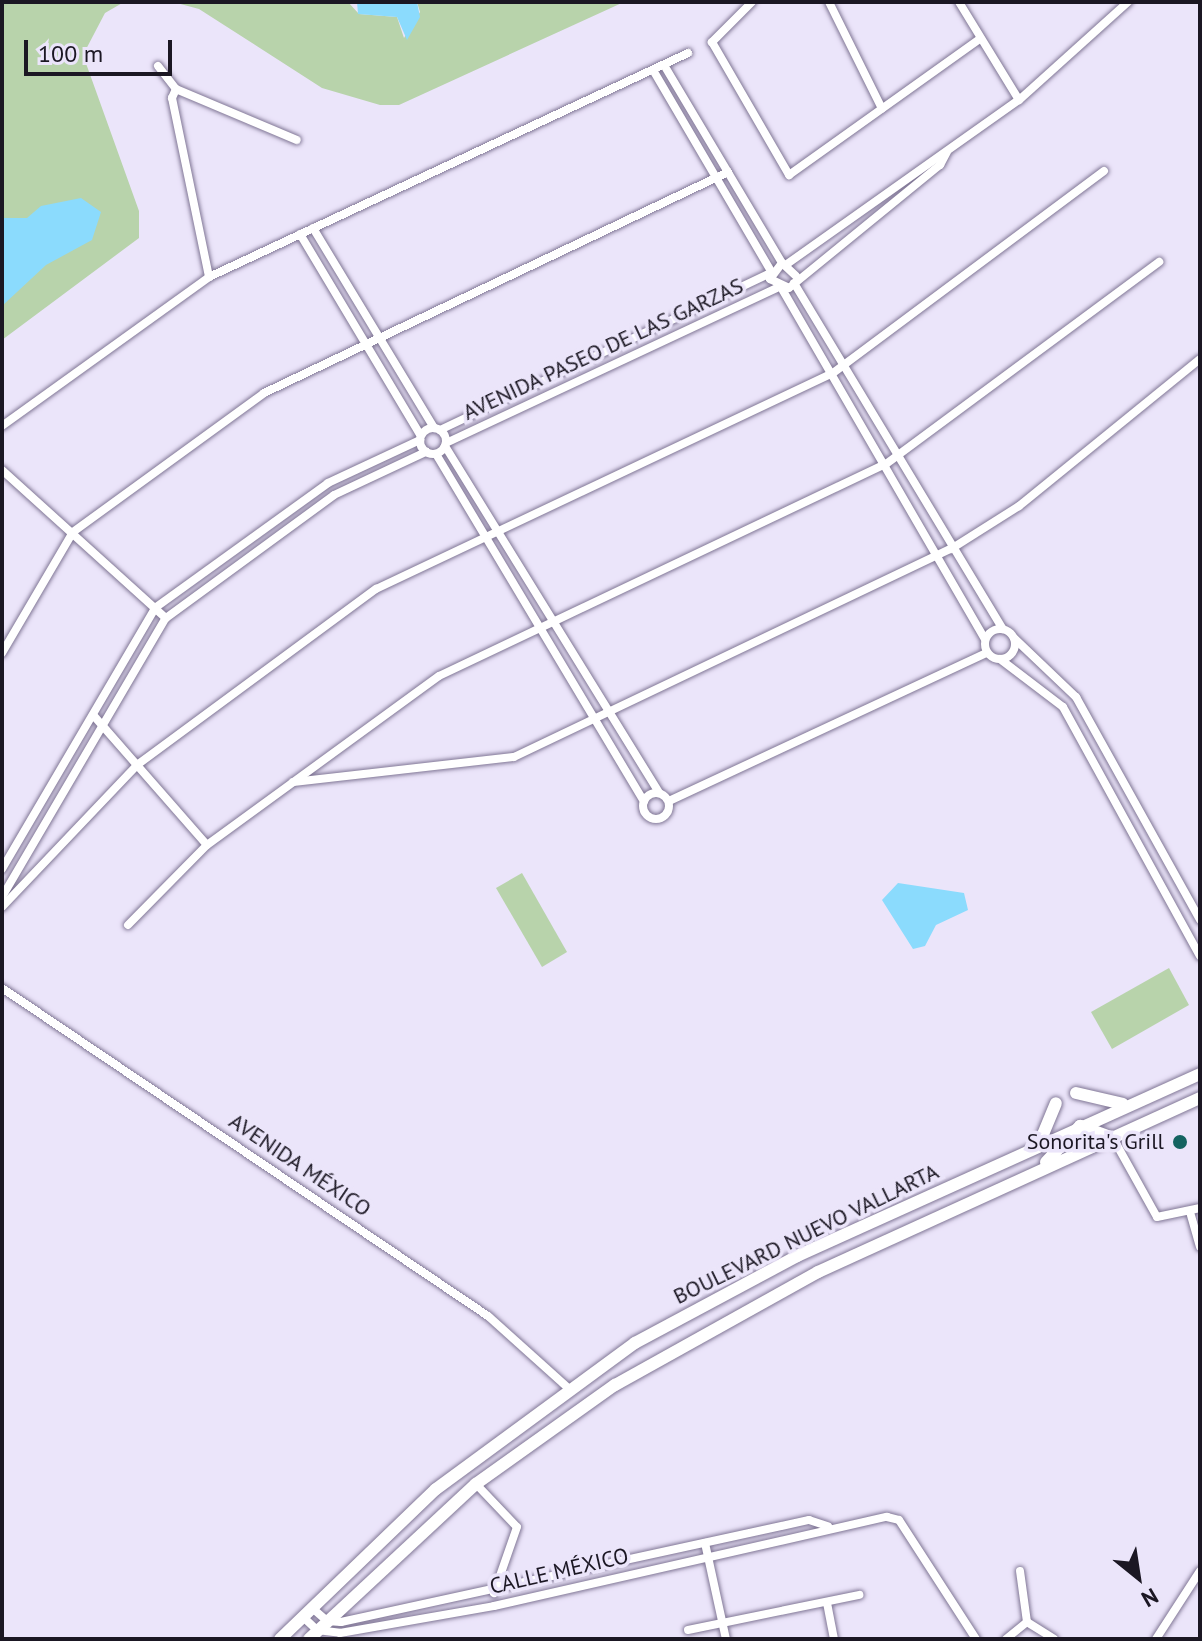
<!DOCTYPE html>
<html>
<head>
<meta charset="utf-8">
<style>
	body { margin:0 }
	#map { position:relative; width:1202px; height:1641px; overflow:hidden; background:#ebe5fa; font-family:"PT Sans",sans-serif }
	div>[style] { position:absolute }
	.green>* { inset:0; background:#b8d3ab }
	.water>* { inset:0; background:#8bdbfd }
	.roads { filter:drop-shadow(0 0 2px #807695) drop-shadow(0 0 2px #807695) }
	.street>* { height:8px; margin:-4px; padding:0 4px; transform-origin:4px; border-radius:4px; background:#fff }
	.street>.ring { margin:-4px; padding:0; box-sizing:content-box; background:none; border:8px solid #fff; border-radius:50% }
	.secondary>* { height:12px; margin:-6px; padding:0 6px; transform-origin:6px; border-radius:6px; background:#fff }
	.dots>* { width:22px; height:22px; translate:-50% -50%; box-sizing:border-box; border:4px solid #ebe5fa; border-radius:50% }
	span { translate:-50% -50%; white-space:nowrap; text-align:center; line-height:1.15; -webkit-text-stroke:7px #ebe5fa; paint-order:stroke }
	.street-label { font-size:22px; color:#1b1723 }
	.poi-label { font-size:22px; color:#1b1723 }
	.right { translate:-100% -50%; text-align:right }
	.frame { position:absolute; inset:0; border:4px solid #1b1723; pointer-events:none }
	.north { position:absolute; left:1098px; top:1537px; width:80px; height:80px; -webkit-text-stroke:6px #ebe5fa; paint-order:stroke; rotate:150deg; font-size:22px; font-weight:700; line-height:32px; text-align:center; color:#1b1723 }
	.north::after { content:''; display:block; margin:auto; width:28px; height:36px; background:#1b1723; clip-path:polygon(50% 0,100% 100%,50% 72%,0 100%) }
	.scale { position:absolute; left:24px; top:40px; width:148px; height:36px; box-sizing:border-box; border:4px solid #1b1723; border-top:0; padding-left:10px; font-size:24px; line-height:28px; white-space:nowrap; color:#1b1723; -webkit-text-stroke:6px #ebe5fa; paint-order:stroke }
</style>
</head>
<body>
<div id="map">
	<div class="green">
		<div style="clip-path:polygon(2px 2px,124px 2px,105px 13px,83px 55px,139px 211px,139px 238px,2px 340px)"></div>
		<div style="clip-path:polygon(173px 2px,348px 2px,359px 14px,397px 17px,404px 38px,420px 12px,417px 2px,624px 2px,399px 105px,380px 105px,322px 88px,199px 9px)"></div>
		<div style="clip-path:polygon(522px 873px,567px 952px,542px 967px,496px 888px)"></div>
		<div style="clip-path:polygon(1169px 968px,1189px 1005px,1112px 1049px,1091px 1012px)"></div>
	</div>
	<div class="water">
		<div style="clip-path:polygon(357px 2px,417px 2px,420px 17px,407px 40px,397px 17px,358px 14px)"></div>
		<div style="clip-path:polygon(81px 198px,101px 212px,92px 240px,46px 265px,2px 306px,2px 218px,27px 218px,41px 206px)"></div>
		<div style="clip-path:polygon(898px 883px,964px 893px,968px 910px,936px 925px,925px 946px,913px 949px,882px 900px)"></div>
	</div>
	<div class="roads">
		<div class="street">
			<div style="left:752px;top:2px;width:57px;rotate:135deg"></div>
			<div style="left:712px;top:42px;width:154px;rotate:59.9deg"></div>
			<div style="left:789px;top:175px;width:232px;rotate:-35.5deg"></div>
			<div style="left:829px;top:2px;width:119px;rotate:63.6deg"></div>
			<div style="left:959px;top:2px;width:115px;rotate:58.5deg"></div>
			<div style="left:664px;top:65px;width:230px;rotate:59.2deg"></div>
			<div style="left:158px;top:66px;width:29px;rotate:52deg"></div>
			<div style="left:653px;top:70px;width:233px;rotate:59.6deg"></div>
			<div style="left:176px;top:89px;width:10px;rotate:114deg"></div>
			<div style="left:172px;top:98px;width:183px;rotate:78.3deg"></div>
			<div style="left:176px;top:89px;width:131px;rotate:22.9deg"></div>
			<div style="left:313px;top:228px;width:234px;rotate:58.8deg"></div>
			<div style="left:300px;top:234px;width:235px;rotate:59.1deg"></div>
			<div style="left:787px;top:264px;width:284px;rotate:-35.3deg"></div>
			<div style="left:1019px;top:100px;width:147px;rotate:-42deg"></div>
			<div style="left:796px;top:276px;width:19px;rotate:-137deg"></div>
			<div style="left:782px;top:263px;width:20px;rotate:127deg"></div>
			<div style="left:770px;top:279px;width:21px;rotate:25deg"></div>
			<div style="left:789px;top:288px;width:195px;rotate:-39.2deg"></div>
			<div style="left:940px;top:165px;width:15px;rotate:-62deg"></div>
			<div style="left:794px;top:283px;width:404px;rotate:58.9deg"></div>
			<div style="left:782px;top:289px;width:405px;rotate:59.9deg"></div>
			<div style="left:2px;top:426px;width:255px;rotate:-35.7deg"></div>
			<div style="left:209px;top:277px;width:529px;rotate:-25.06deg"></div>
			<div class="ring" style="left:420px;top:428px;width:18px;height:18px"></div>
			<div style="left:440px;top:430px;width:365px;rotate:-25.4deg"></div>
			<div style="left:446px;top:443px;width:365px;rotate:-25.1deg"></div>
			<div style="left:445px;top:446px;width:408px;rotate:58.3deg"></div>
			<div style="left:436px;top:454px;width:405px;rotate:59.1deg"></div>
			<div style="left:2px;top:470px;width:221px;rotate:42.1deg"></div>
			<div class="ring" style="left:985px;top:629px;width:22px;height:22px"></div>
			<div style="left:1014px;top:638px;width:86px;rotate:43.6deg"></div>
			<div style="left:1076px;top:697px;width:255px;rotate:60.9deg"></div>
			<div style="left:2px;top:653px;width:140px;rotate:-59.6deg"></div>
			<div style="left:73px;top:532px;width:236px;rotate:-36deg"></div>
			<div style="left:264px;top:393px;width:514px;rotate:-25.47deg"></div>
			<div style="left:1000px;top:659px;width:79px;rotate:37.3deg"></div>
			<div style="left:1063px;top:707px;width:284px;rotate:61.2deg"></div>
			<div style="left:94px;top:716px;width:171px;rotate:48.8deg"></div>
			<div style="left:293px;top:782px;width:222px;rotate:-6.5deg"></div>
			<div style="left:514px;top:757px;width:484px;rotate:-25.5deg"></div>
			<div style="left:951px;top:549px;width:80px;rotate:-32.3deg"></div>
			<div style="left:1019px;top:506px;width:233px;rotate:-39.1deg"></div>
			<div class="ring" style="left:643px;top:793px;width:18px;height:18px"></div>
			<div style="left:669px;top:801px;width:351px;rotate:-25deg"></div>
			<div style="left:2px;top:869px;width:303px;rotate:-59.6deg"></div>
			<div style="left:155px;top:608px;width:213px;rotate:-35.8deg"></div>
			<div style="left:328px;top:483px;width:102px;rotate:-25.1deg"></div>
			<div style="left:2px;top:897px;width:324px;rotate:-59.6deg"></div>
			<div style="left:166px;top:618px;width:208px;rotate:-36.2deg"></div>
			<div style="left:334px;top:495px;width:102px;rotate:-25.1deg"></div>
			<div style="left:2px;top:907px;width:196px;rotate:-46.4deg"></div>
			<div style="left:137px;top:765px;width:297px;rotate:-36.4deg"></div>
			<div style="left:376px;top:589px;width:505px;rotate:-25.3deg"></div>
			<div style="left:833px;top:373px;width:338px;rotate:-36.7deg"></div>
			<div style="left:128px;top:925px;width:112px;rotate:-45.4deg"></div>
			<div style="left:207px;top:845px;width:287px;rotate:-36.1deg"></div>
			<div style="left:439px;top:676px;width:495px;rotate:-25.4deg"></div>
			<div style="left:886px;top:464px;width:340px;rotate:-36.5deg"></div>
			<div style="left:2px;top:988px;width:586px;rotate:34.02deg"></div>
			<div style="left:488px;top:1316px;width:106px;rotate:41.9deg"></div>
			<div style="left:1113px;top:1138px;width:90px;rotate:60.9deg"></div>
			<div style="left:1157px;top:1217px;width:44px;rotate:-11.8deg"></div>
			<div style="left:1190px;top:1212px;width:36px;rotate:74deg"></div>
			<div style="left:476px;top:1484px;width:59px;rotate:46.4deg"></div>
			<div style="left:517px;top:1527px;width:70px;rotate:109.2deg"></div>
			<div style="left:705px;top:1543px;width:98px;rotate:77.7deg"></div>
			<div style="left:1020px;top:1571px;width:51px;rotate:82.2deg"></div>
			<div style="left:827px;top:1603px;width:37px;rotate:79deg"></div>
			<div style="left:311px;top:1607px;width:21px;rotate:41deg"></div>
			<div style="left:327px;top:1621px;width:14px;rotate:4deg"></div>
			<div style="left:341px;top:1622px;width:479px;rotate:-12.3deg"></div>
			<div style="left:809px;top:1520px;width:20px;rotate:18deg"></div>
			<div style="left:302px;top:1616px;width:21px;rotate:43deg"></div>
			<div style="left:317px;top:1630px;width:23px;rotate:7deg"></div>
			<div style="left:340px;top:1633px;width:156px;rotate:-9.9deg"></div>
			<div style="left:494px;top:1606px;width:403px;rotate:-12.8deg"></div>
			<div style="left:887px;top:1517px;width:12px;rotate:14deg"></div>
			<div style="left:899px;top:1520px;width:142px;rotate:57.1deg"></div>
			<div style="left:1027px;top:1622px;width:32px;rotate:32deg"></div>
			<div style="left:688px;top:1630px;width:175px;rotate:-11.6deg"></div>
			<div style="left:1006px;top:1639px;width:27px;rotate:-39deg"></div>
			<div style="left:1156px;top:1639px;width:81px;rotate:-57.1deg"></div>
		</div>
		<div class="secondary">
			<div style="left:1076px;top:1093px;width:48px;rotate:13.2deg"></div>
			<div style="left:1039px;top:1144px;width:44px;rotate:-67.5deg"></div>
			<div style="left:1046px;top:1162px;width:50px;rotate:-46.6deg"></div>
			<div style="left:1080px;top:1126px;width:35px;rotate:20deg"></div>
			<div style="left:280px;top:1639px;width:216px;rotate:-43.9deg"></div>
			<div style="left:436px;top:1489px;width:247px;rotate:-36.3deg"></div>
			<div style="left:635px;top:1343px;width:184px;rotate:-28.2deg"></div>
			<div style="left:797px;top:1256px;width:442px;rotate:-24.3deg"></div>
			<div style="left:309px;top:1639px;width:228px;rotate:-42.9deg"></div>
			<div style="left:476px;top:1484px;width:171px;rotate:-35.5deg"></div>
			<div style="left:615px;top:1385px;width:232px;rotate:-29.1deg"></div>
			<div style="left:818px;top:1272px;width:420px;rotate:-24.5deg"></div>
		</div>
	</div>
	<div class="dots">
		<div style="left:1180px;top:1142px;background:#146361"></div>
	</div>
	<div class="street-label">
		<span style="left:603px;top:349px;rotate:-25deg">AVENIDA PASEO DE LAS GARZAS</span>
		<span style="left:300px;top:1165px;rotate:34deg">AVENIDA MÉXICO</span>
		<span style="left:806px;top:1234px;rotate:-26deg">BOULEVARD NUEVO VALLARTA</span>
		<span style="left:559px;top:1571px;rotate:-13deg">CALLE MÉXICO</span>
	</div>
	<div class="poi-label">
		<span class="right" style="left:1164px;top:1142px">Sonorita's Grill</span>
	</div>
	<div class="frame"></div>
	<div class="north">N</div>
	<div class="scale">100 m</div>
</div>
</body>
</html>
